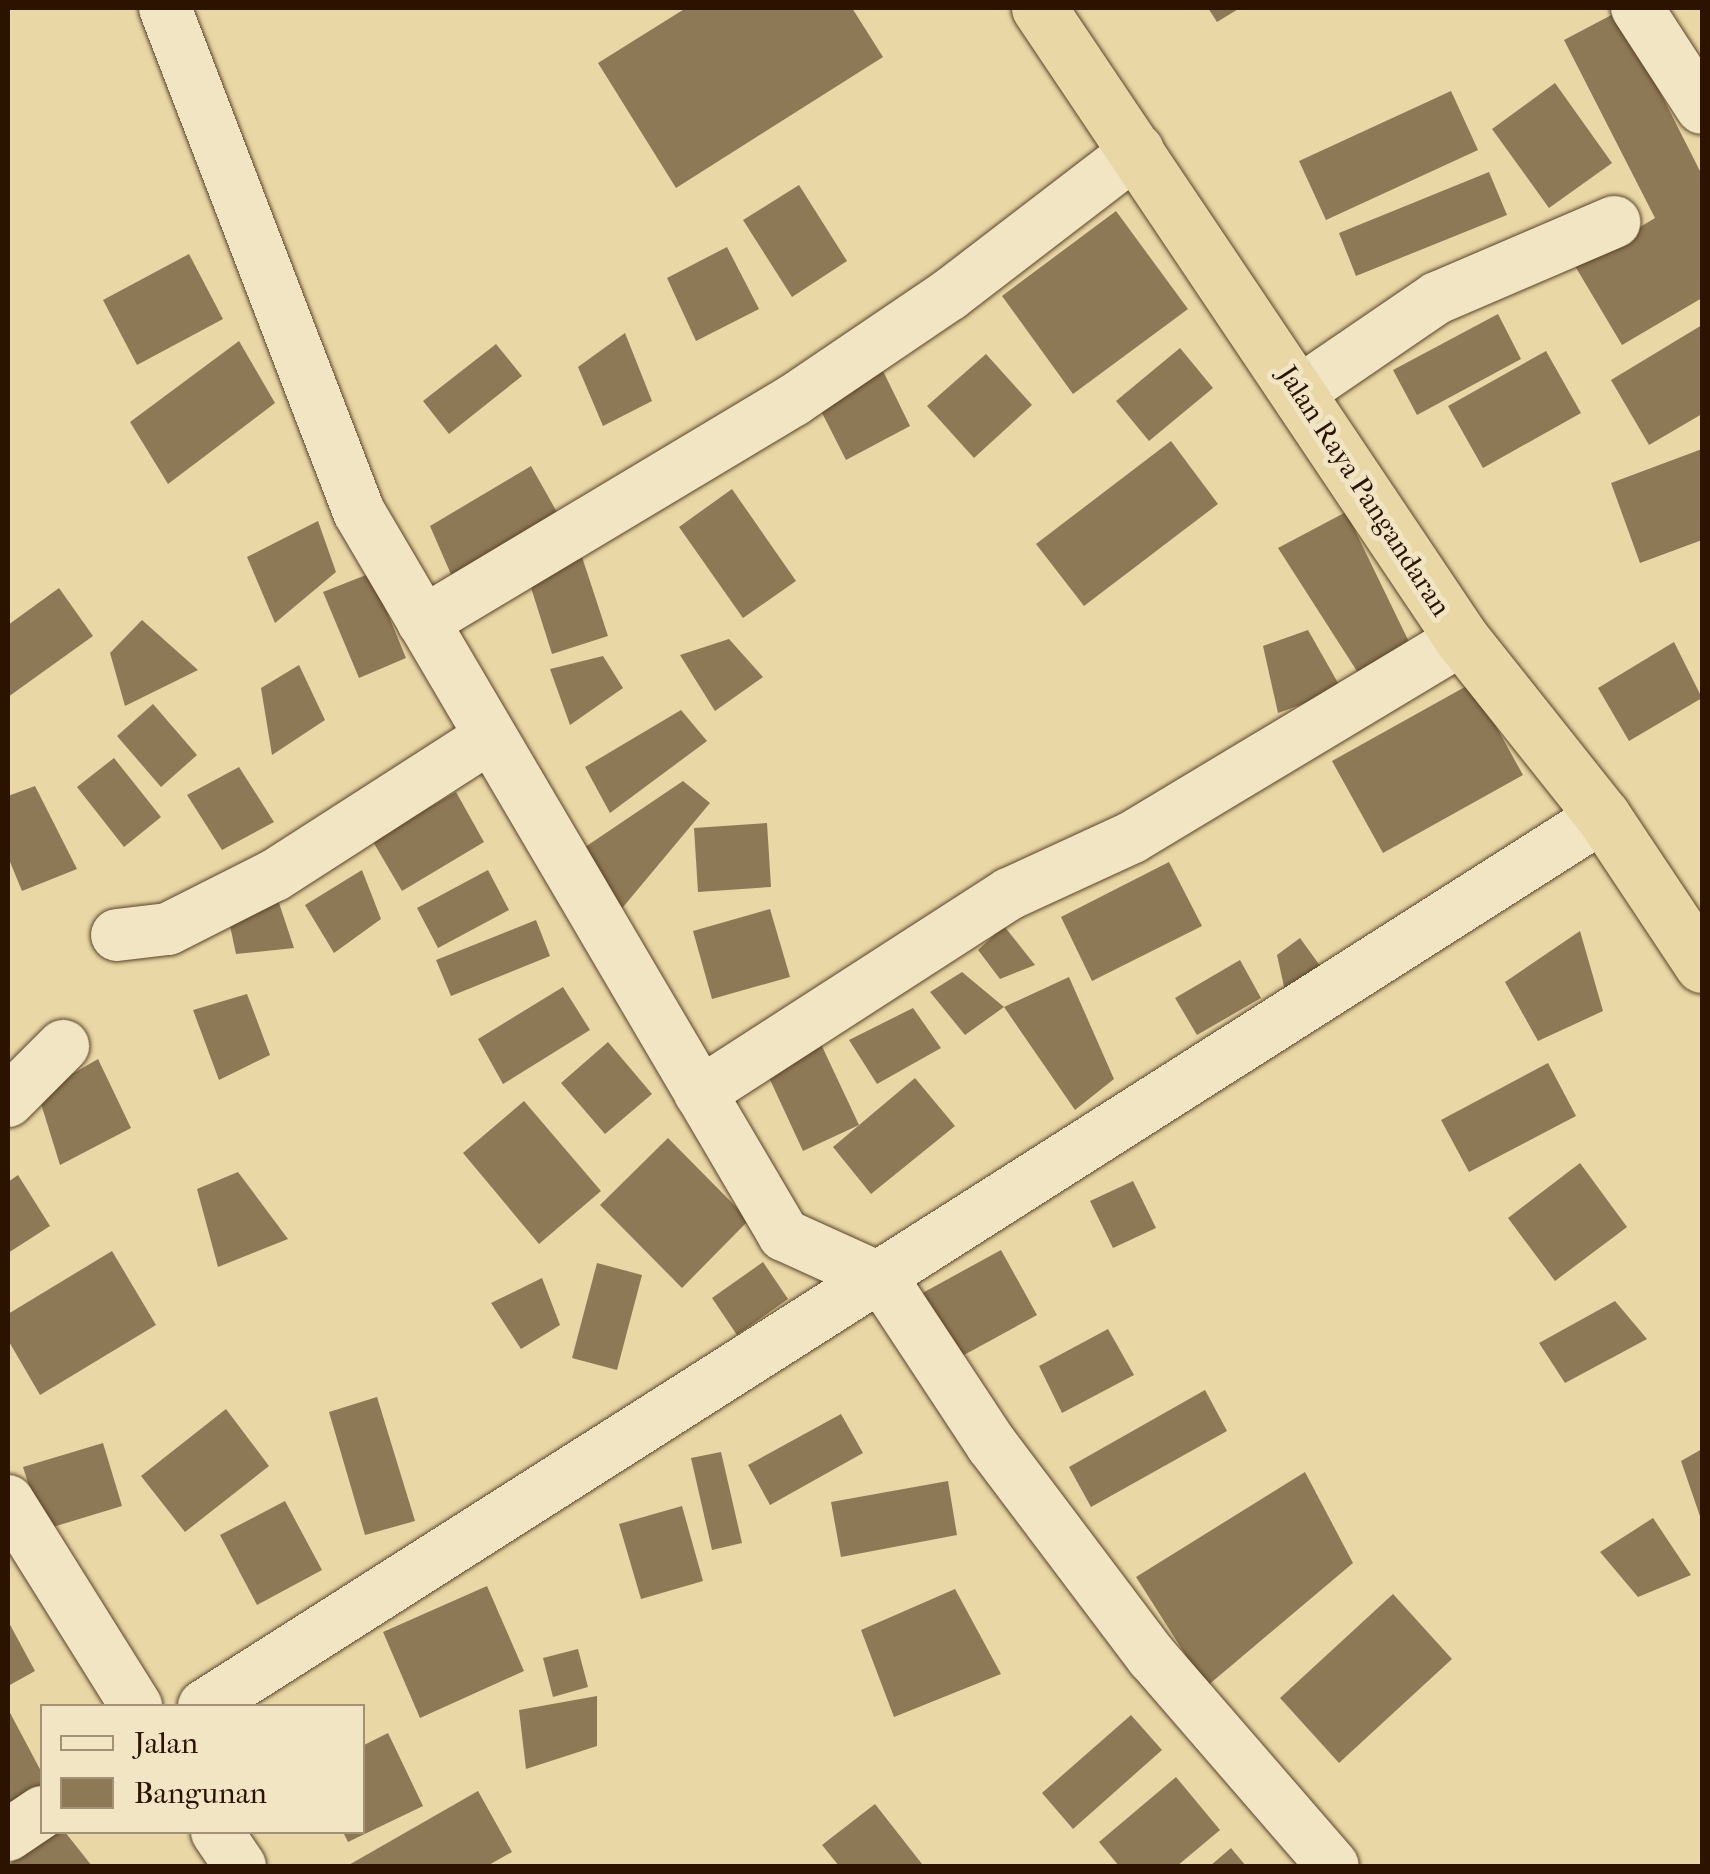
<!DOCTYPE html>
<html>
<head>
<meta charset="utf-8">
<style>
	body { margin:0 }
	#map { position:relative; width:1710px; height:1874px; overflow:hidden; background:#e9d7a5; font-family:"IM FELL French Canon",serif }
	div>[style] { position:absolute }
	.building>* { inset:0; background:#8e7956 }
	.roads { filter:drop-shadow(0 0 2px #5a4429) drop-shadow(0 0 2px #5a4429) }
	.minor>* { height:52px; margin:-26px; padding:0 26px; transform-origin:26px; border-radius:26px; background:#f1e5c4 }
	.trunk>* { height:55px; margin:-27.5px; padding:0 27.5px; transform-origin:27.5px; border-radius:27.5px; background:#e9d7a5 }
	span { translate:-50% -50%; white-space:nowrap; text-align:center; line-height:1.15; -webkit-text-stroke:10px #f1e5c4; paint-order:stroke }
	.street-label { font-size:28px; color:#2b1300 }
	.frame { position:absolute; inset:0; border:10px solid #2b1300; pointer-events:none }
	.legend { position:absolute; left:40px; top:1704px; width:325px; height:130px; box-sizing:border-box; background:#f1e5c4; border:2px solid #a29176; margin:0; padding:12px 18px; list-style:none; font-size:30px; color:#2b1300 }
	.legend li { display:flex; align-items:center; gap:20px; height:50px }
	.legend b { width:50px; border:2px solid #a29176 }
</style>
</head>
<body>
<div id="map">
	<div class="building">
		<div style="clip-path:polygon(686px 8px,852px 8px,883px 57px,676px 188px,598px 63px)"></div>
		<div style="clip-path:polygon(1208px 8px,1240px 8px,1217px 22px)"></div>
		<div style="clip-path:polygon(1619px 11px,1702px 175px,1702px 298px,1622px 345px,1575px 266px,1655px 218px,1564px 40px)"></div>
		<div style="clip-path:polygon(1555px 83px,1612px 163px,1549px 208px,1492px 129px)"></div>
		<div style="clip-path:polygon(1451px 91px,1478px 150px,1326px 220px,1299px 161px)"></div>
		<div style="clip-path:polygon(1489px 172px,1507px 215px,1356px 276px,1339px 233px)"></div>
		<div style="clip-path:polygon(799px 185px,847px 261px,792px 297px,743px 220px)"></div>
		<div style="clip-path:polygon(1116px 211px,1188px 309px,1073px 394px,1002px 296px)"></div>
		<div style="clip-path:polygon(727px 247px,759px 309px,696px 341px,667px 278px)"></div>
		<div style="clip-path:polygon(189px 254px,223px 319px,137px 365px,103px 300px)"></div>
		<div style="clip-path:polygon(1498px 314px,1521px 359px,1417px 415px,1393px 370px)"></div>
		<div style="clip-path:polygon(1702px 325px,1702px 414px,1649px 445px,1611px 380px)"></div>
		<div style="clip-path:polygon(625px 333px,652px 401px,603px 426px,578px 367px)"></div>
		<div style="clip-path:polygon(239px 341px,275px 403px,168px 484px,130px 422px)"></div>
		<div style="clip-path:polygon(496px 344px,522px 376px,449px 434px,423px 401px)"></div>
		<div style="clip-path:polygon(1180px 348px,1213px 388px,1149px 441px,1116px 401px)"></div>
		<div style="clip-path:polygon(1546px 351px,1581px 413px,1483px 468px,1448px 406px)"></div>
		<div style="clip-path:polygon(986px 354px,1032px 405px,974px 458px,927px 406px)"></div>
		<div style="clip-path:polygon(882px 369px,910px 426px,846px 460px,818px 405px)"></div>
		<div style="clip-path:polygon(1171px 441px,1218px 504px,1084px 606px,1036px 544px)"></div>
		<div style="clip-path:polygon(1702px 449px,1702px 540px,1640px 563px,1611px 483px)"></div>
		<div style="clip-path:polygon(531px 466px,558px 514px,453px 579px,430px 526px)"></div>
		<div style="clip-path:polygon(732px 489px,796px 581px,743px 618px,679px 527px)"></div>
		<div style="clip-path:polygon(1346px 512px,1411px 646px,1362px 679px,1278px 548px)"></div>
		<div style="clip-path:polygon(318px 521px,336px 572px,275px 623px,247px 557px)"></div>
		<div style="clip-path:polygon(582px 557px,608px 636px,552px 654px,527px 575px)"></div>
		<div style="clip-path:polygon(371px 573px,406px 658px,359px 678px,323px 592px)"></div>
		<div style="clip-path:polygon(59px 588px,93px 636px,8px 697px,8px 625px)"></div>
		<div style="clip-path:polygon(142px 620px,198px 670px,125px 706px,110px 653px)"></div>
		<div style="clip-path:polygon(1308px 630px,1342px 690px,1278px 713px,1263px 646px)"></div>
		<div style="clip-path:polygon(729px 639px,763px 677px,715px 711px,680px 655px)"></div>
		<div style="clip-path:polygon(1674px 642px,1702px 698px,1629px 741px,1598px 688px)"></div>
		<div style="clip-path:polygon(603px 656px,623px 688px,570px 725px,550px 669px)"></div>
		<div style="clip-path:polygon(299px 665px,325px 720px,272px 755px,261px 688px)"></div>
		<div style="clip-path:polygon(1472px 683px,1523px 775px,1383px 853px,1332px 761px)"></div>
		<div style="clip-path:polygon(153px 704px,197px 755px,161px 787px,117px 736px)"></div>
		<div style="clip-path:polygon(681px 710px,707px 741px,610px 813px,585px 767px)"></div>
		<div style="clip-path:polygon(114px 758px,161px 817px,124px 847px,77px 787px)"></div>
		<div style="clip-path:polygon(239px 767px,274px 822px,222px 850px,187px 795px)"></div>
		<div style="clip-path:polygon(683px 781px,710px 803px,593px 943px,554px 868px)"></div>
		<div style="clip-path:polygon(35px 786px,77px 869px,22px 891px,8px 857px,8px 796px)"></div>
		<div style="clip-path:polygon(456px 792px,484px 842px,402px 891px,372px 840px)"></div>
		<div style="clip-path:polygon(767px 823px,771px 887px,698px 892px,694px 828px)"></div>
		<div style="clip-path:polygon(1169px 862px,1202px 926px,1092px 981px,1061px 917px)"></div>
		<div style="clip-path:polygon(362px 870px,381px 919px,334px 953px,305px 905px)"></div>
		<div style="clip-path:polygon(488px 870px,509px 910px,438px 948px,417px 908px)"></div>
		<div style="clip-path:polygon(278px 900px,294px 948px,236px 954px,229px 921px)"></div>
		<div style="clip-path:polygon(770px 909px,790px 977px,712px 999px,693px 931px)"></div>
		<div style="clip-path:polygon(536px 920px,550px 956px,451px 996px,436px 960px)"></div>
		<div style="clip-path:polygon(1004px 926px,1035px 965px,1000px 979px,978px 950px)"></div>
		<div style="clip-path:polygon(1580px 931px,1603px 1011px,1538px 1041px,1505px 982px)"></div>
		<div style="clip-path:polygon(1300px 938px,1326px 974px,1285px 991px,1277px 955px)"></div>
		<div style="clip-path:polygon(1240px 960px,1261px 998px,1197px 1035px,1175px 998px)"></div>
		<div style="clip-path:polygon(962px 972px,1004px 1007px,1069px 977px,1114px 1079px,1075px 1110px,1004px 1007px,965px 1035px,930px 992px)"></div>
		<div style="clip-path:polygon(563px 987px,590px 1030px,503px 1084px,478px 1039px)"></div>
		<div style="clip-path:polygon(247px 994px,270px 1055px,219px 1080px,193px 1010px)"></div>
		<div style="clip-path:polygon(913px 1008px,941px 1048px,877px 1084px,849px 1040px)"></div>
		<div style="clip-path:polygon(608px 1042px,652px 1094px,605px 1134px,561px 1083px)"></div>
		<div style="clip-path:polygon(820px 1042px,859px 1125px,803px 1151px,766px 1071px)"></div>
		<div style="clip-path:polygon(98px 1059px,131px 1128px,60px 1165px,38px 1094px)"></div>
		<div style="clip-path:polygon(1548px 1063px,1576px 1116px,1469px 1172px,1441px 1120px)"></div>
		<div style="clip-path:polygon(915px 1078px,955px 1126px,871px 1194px,833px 1147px)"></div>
		<div style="clip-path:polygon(524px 1101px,601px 1191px,539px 1244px,463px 1153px)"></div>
		<div style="clip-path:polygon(668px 1138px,749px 1220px,682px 1288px,600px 1205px)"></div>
		<div style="clip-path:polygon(1580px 1163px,1627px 1227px,1555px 1281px,1508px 1218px)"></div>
		<div style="clip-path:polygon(238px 1172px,288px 1239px,218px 1267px,197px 1189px)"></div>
		<div style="clip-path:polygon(18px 1175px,50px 1226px,8px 1253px,8px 1182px)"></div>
		<div style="clip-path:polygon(1133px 1181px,1156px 1228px,1113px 1248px,1090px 1201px)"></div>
		<div style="clip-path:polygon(1001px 1250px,1037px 1315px,953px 1361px,917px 1296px)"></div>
		<div style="clip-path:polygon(112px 1251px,156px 1325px,40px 1395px,8px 1340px,8px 1314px)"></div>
		<div style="clip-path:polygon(763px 1262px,788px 1299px,737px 1335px,712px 1298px)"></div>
		<div style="clip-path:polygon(597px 1263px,642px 1275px,617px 1370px,572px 1358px)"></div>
		<div style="clip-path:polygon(542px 1278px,560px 1325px,521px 1349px,491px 1303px)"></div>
		<div style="clip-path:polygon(1615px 1301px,1647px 1339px,1565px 1383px,1539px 1343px)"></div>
		<div style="clip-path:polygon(1108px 1329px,1134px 1375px,1062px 1413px,1039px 1366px)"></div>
		<div style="clip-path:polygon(1205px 1390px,1227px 1431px,1091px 1507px,1069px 1467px)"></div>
		<div style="clip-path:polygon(377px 1397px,415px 1521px,365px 1535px,329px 1412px)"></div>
		<div style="clip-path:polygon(226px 1409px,269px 1466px,185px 1532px,141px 1476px)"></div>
		<div style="clip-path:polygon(841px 1414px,863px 1453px,770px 1505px,748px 1465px)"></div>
		<div style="clip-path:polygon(103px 1443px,122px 1506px,43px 1530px,23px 1467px)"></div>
		<div style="clip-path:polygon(1702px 1449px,1702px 1522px,1681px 1461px)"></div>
		<div style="clip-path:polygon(721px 1452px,742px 1543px,712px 1550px,691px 1458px)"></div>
		<div style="clip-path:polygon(1305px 1472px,1353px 1563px,1206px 1687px,1136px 1577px)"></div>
		<div style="clip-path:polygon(948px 1481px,957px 1535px,841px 1557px,831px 1502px)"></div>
		<div style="clip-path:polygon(285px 1501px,322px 1570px,257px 1605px,220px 1535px)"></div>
		<div style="clip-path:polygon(682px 1506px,703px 1581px,641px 1599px,619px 1524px)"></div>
		<div style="clip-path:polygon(1653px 1518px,1691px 1575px,1638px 1597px,1600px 1552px)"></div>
		<div style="clip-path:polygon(487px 1586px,524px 1671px,420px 1718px,383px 1632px)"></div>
		<div style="clip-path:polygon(955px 1589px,1001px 1674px,894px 1717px,861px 1630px)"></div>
		<div style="clip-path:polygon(1393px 1594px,1452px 1659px,1339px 1763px,1280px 1698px)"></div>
		<div style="clip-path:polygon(8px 1621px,35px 1671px,8px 1686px)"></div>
		<div style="clip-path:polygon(578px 1649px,588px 1687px,553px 1697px,543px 1658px)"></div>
		<div style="clip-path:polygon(597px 1696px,597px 1746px,526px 1769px,519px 1710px)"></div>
		<div style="clip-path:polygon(8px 1709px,42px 1773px,42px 1792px,8px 1811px)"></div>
		<div style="clip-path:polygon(1131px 1715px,1162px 1750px,1073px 1829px,1042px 1793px)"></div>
		<div style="clip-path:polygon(388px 1733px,423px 1806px,348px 1842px,343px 1832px,362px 1832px,362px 1746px)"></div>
		<div style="clip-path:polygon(1176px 1777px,1220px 1830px,1177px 1866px,1119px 1866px,1099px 1842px)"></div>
		<div style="clip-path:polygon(478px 1791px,512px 1852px,487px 1866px,347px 1866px)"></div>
		<div style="clip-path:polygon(875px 1804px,922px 1864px,918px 1866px,839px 1866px,822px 1845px)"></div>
		<div style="clip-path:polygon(44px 1832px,65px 1832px,92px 1866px,8px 1866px)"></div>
		<div style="clip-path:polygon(1231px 1848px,1246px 1866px,1210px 1866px)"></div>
	</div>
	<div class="roads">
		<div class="minor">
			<div style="left:165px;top:8px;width:540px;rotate:68.95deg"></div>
			<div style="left:359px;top:512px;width:839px;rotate:59.55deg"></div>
			<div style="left:784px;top:1235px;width:109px;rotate:24.4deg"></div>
			<div style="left:883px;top:1280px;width:198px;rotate:56.6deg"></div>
			<div style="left:992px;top:1445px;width:266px;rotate:53deg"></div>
			<div style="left:1152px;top:1657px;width:276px;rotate:49.1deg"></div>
			<div style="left:1637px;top:8px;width:119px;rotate:57deg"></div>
			<div style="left:1299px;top:392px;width:167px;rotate:-34.3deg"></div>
			<div style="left:1437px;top:298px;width:193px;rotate:-23.2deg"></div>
			<div style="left:423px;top:622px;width:432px;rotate:-30.9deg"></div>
			<div style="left:794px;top:400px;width:187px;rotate:-34.1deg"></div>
			<div style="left:949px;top:295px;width:238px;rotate:-37.5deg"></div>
			<div style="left:117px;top:935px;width:51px;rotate:-6.7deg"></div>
			<div style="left:168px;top:929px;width:120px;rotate:-26.8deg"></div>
			<div style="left:275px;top:875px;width:255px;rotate:-32.7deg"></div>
			<div style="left:700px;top:1093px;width:368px;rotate:-32.8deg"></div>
			<div style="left:1009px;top:894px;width:134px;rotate:-24.7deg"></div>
			<div style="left:1131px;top:838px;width:386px;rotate:-31deg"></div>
			<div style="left:8px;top:1101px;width:78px;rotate:-45deg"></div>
			<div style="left:8px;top:1501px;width:242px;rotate:58deg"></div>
			<div style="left:204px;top:1706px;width:1658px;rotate:-32.46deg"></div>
			<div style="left:217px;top:1832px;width:41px;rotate:55.9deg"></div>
			<div style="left:8px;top:1835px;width:41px;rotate:-34.1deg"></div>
		</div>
		<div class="trunk">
			<div style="left:1039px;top:8px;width:760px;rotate:56.16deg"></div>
			<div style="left:1462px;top:639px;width:226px;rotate:51.5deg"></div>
			<div style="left:1603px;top:816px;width:179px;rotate:56.4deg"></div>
		</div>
	</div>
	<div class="street-label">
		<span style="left:1364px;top:491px;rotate:57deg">Jalan Raya Pangandaran</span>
	</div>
	<div class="frame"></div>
	<ul class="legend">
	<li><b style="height:12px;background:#f1e5c4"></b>Jalan</li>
	<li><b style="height:28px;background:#8e7956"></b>Bangunan</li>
	</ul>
</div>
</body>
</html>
